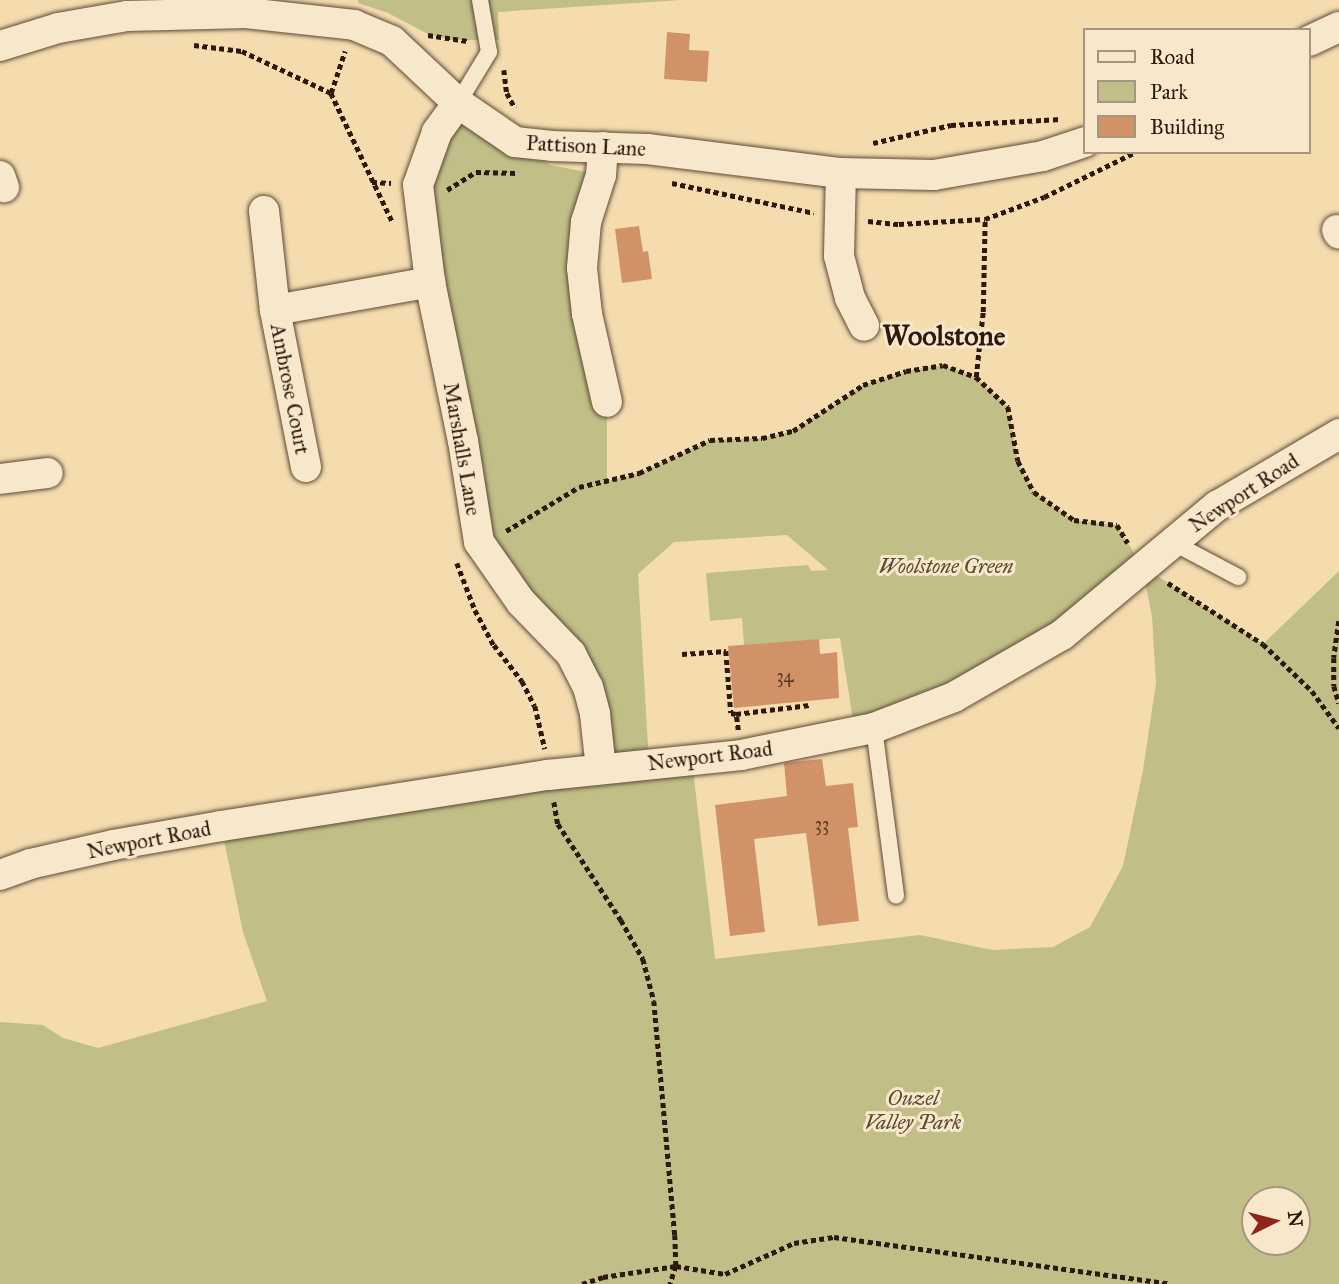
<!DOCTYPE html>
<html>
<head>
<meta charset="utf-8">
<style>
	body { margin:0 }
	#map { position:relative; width:1339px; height:1284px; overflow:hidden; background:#f4dcaf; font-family:"IM FELL Great Primer",serif }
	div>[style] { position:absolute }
	.green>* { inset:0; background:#c1bf87 }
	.building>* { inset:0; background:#d19268 }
	.path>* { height:4.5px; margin-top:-2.25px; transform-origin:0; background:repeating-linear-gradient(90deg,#2d190f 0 5px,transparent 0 8.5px) }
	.roads { filter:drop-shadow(0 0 2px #5f4a37) drop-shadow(0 0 2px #5f4a37) }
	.service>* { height:16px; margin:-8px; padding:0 8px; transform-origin:8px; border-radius:8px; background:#f8e8cb }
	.minor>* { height:30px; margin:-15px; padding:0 15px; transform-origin:15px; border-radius:15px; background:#f8e8cb }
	span { translate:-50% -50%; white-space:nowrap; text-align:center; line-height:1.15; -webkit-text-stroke:6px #f8e8cb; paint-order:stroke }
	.number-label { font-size:18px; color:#563725 }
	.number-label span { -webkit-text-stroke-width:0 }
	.street-label { font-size:21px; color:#2d190f }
	.park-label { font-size:21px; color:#594b33; font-style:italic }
	.district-label { font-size:28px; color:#2d190f; font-weight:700 }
	.legend { position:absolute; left:1083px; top:28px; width:228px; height:126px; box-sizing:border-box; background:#f8e8cb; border:2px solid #a79580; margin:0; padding:9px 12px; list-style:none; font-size:21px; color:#2d190f }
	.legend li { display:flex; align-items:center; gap:14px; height:35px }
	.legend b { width:35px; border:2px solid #a79580 }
	.north { position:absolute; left:1241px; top:1186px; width:70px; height:70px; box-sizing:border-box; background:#f8e8cb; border:2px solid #a79580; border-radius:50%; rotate:84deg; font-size:19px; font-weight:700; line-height:28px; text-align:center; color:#2d190f }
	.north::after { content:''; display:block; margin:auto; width:24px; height:32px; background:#8f2418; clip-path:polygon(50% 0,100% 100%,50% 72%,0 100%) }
</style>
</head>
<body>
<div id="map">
	<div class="green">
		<div style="clip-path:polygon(358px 0,681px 0,498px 12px,499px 40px,450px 40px,428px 34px,388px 13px,358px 3px)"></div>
		<div style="clip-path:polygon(evenodd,458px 103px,550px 165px,601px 175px,586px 222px,607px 402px,607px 481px,639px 473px,710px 440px,762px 438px,793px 431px,863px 385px,906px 371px,943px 365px,976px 377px,1008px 407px,1018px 461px,1034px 492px,1074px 520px,1117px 525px,1142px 566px,1263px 644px,1339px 571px,1339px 1284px,0 1284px,0 1022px,43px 1025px,63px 1038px,98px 1048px,267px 1001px,243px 932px,221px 826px,601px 768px,595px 714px,479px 542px,418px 185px,458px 103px,787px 535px,828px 570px,811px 571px,808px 565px,706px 573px,710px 621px,742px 618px,744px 645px,840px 638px,855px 733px,1062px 635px,1142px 567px,1152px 616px,1156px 683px,1143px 770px,1123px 866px,1090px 927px,1053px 947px,992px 950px,920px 935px,715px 959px,692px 761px,649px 763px,638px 574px,674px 542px,787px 535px,458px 103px,1255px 1200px,1297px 1200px,1297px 1242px,1255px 1242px,1255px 1200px)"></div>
	</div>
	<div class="building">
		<div style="clip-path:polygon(667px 32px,690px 34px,689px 50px,709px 51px,707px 82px,664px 79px)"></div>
		<div style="clip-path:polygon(639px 226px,643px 252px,648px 251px,652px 279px,622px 283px,615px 229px)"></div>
		<div style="clip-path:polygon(819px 639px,820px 654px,837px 652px,839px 698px,734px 708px,728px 646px)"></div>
		<div style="clip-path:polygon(822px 759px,826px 786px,853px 783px,858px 827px,848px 828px,859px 921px,818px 926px,806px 833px,754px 839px,765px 932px,730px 936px,715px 805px,787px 796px,784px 763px)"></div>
	</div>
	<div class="path">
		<div style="left:428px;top:35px;width:40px;rotate:8.5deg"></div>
		<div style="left:194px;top:45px;width:48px;rotate:7.1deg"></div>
		<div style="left:242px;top:51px;width:98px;rotate:25.3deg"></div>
		<div style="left:331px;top:93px;width:142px;rotate:64.5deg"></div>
		<div style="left:504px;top:70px;width:23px;rotate:83deg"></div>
		<div style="left:507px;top:93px;width:17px;rotate:62deg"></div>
		<div style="left:331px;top:93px;width:44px;rotate:-71.6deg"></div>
		<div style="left:873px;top:143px;width:80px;rotate:-13deg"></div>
		<div style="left:951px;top:125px;width:110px;rotate:-3.1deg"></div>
		<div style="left:372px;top:182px;width:19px;rotate:3deg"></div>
		<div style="left:672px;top:183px;width:145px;rotate:11.9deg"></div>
		<div style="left:447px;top:190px;width:34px;rotate:-32deg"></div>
		<div style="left:476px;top:172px;width:41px;rotate:1.4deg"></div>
		<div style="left:868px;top:221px;width:31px;rotate:6deg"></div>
		<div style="left:899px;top:224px;width:86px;rotate:-3.3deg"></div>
		<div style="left:985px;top:219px;width:63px;rotate:-20.4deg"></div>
		<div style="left:1044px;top:197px;width:102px;rotate:-26.1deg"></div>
		<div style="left:976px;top:377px;width:65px;rotate:-83.9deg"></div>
		<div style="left:983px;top:312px;width:93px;rotate:-88.8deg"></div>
		<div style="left:506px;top:531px;width:85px;rotate:-31.1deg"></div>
		<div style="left:579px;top:487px;width:62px;rotate:-13.1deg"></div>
		<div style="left:639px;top:473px;width:78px;rotate:-24.9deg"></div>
		<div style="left:710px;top:440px;width:52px;rotate:-2.2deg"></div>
		<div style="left:762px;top:438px;width:32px;rotate:-13deg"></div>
		<div style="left:793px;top:431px;width:84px;rotate:-33.3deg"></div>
		<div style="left:863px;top:385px;width:45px;rotate:-18deg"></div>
		<div style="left:906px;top:371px;width:37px;rotate:-9deg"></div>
		<div style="left:943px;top:365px;width:35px;rotate:20deg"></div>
		<div style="left:976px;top:377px;width:44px;rotate:43.2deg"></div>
		<div style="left:1008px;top:407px;width:55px;rotate:79.5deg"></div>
		<div style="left:1018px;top:461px;width:35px;rotate:63deg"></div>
		<div style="left:1034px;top:492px;width:49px;rotate:35deg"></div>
		<div style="left:1074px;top:520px;width:43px;rotate:6.6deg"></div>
		<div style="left:1117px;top:525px;width:21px;rotate:59deg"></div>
		<div style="left:457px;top:563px;width:50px;rotate:69deg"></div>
		<div style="left:475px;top:610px;width:40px;rotate:62deg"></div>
		<div style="left:494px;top:645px;width:46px;rotate:52.1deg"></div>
		<div style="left:522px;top:681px;width:28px;rotate:63deg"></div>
		<div style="left:535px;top:706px;width:44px;rotate:76.9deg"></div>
		<div style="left:1168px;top:583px;width:113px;rotate:32.7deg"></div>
		<div style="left:1263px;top:644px;width:68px;rotate:43.8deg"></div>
		<div style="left:1312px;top:691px;width:46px;rotate:53.9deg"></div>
		<div style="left:1339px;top:621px;width:37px;rotate:98deg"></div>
		<div style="left:1334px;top:658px;width:28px;rotate:90deg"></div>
		<div style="left:1334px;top:686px;width:18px;rotate:74deg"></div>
		<div style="left:682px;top:654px;width:44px;rotate:-3.9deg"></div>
		<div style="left:726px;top:651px;width:62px;rotate:85.4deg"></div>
		<div style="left:731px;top:713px;width:5px;rotate:11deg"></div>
		<div style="left:738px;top:730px;width:16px;rotate:-97deg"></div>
		<div style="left:736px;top:714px;width:74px;rotate:-7deg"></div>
		<div style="left:554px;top:802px;width:22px;rotate:80deg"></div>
		<div style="left:558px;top:824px;width:115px;rotate:56.7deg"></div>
		<div style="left:621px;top:920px;width:45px;rotate:60.6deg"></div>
		<div style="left:643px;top:959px;width:43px;rotate:75.3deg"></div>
		<div style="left:654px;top:1001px;width:235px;rotate:84.9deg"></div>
		<div style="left:675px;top:1235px;width:31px;rotate:88deg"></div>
		<div style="left:676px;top:1266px;width:19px;rotate:108deg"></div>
		<div style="left:582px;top:1284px;width:22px;rotate:-18deg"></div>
		<div style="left:603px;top:1277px;width:74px;rotate:-8.6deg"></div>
		<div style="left:676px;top:1266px;width:50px;rotate:9.3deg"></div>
		<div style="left:725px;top:1274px;width:76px;rotate:-24.2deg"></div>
		<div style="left:794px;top:1243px;width:40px;rotate:-8.5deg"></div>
		<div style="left:834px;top:1237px;width:340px;rotate:7.9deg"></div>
	</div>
	<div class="roads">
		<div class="service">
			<div style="left:458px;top:103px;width:60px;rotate:-58.7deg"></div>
			<div style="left:489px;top:52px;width:53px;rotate:-99.8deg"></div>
			<div style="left:1172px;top:542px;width:75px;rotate:27.9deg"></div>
			<div style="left:874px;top:728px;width:169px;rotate:82.5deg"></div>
		</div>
		<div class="minor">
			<div style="left:1309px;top:41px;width:33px;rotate:-25deg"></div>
			<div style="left:0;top:46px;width:61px;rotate:-17.2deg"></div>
			<div style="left:58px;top:28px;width:70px;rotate:-9.9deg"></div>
			<div style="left:127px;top:16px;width:119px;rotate:-1.4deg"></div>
			<div style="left:246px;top:13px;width:109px;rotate:6.3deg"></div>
			<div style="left:354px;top:25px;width:41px;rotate:22.8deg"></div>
			<div style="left:392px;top:41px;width:91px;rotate:43.2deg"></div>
			<div style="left:458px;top:103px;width:69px;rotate:34.4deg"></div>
			<div style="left:515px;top:142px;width:37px;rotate:6deg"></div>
			<div style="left:552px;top:146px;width:95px;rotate:1.8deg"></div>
			<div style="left:647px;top:149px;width:195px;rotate:7.1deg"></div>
			<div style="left:841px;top:173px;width:93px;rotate:1.2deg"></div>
			<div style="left:934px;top:175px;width:111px;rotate:-9.9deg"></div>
			<div style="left:1043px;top:156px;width:44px;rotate:-18.4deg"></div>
			<div style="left:458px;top:103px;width:36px;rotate:126deg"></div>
			<div style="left:437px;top:132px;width:56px;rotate:109.7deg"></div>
			<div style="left:418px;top:185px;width:98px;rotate:82.9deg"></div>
			<div style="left:430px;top:282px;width:162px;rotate:78.3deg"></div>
			<div style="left:463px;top:441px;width:102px;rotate:81deg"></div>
			<div style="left:479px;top:542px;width:73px;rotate:55deg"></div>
			<div style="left:521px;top:602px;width:72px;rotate:46.1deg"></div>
			<div style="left:571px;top:654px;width:37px;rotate:63deg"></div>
			<div style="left:588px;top:687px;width:28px;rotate:75deg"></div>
			<div style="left:595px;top:714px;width:55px;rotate:83.8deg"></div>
			<div style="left:603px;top:147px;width:28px;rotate:94deg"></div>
			<div style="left:601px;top:175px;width:49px;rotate:107.7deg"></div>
			<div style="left:586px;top:222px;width:46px;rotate:95deg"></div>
			<div style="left:582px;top:268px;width:46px;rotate:83.8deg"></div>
			<div style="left:587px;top:314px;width:90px;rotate:77.2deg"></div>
			<div style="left:841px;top:173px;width:83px;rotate:91.4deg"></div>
			<div style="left:839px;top:256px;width:43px;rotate:75.3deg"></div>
			<div style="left:850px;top:298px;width:31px;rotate:63deg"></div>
			<div style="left:0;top:176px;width:12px;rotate:70deg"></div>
			<div style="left:264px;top:211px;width:100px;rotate:83.7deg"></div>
			<div style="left:1337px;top:230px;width:4px;rotate:63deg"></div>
			<div style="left:306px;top:467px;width:160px;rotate:-101.2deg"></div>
			<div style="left:275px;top:310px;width:158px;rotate:-10.2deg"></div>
			<div style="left:0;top:479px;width:48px;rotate:-7.1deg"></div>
			<div style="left:0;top:875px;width:32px;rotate:-20deg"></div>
			<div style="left:30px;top:864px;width:85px;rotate:-12.9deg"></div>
			<div style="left:113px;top:845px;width:110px;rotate:-10deg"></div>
			<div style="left:221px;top:826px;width:331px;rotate:-8.9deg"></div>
			<div style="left:548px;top:775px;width:194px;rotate:-5.9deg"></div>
			<div style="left:741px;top:755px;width:136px;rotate:-11.5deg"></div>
			<div style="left:874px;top:728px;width:86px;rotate:-21.2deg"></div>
			<div style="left:954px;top:697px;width:125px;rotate:-29.9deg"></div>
			<div style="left:1062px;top:635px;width:202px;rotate:-39.8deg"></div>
			<div style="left:1217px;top:506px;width:142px;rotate:-30.5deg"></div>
		</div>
	</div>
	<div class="number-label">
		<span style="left:785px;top:676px">34</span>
		<span style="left:822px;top:824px">33</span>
	</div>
	<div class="street-label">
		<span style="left:586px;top:146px;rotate:3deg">Pattison Lane</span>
		<span style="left:290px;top:389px;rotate:79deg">Ambrose Court</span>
		<span style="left:462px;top:449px;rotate:80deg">Marshalls Lane</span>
		<span style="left:1244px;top:493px;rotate:-33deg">Newport Road</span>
		<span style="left:710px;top:756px;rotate:-7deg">Newport Road</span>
		<span style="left:149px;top:840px;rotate:-11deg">Newport Road</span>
	</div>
	<div class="park-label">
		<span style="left:946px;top:566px">Woolstone Green</span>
		<span style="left:913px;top:1110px">Ouzel<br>Valley Park</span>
	</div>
	<div class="district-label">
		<span style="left:944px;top:336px">Woolstone</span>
	</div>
	<ul class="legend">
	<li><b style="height:9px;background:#f8e8cb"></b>Road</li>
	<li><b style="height:19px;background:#c1bf87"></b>Park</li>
	<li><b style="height:19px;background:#d19268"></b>Building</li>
	</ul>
	<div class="north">N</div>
</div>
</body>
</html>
